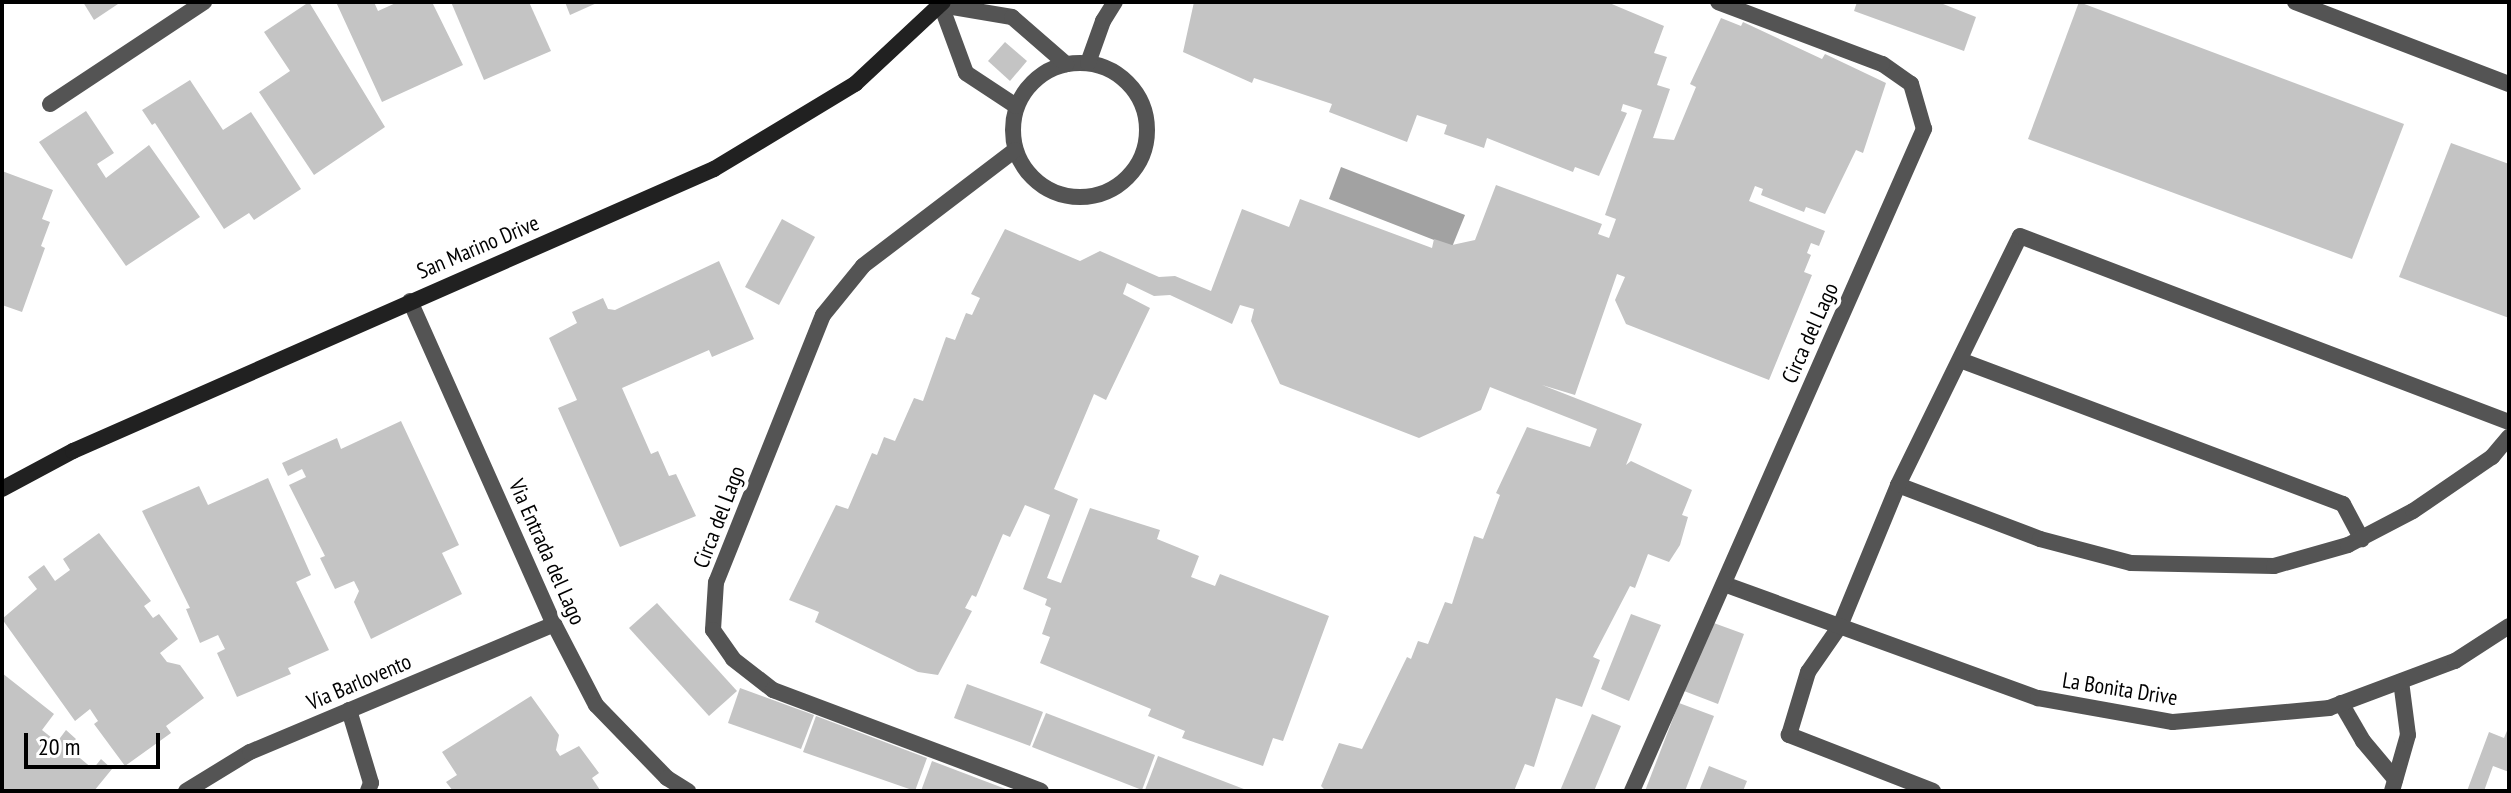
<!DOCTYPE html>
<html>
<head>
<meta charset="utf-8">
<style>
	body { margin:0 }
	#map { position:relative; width:2511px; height:793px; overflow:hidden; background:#fff; font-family:"PT Sans Narrow",sans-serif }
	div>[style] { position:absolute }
	.water>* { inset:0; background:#a2a2a2 }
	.building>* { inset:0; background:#c4c4c4 }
	.lane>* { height:16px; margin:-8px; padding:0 8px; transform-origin:8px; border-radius:8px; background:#545454 }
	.street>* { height:16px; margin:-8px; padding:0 8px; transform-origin:8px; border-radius:8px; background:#545454 }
	.street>.ring { margin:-8px; padding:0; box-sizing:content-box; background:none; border:16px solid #545454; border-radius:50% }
	.secondary>* { height:16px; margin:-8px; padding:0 8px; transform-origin:8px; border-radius:8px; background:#212121 }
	span { translate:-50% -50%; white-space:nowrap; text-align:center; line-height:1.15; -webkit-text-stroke:8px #fff; paint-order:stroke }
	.street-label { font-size:22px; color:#000 }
	.frame { position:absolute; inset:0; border:4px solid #000; pointer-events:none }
	.scale { position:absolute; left:24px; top:733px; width:136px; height:36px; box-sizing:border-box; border:4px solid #000; border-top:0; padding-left:10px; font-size:24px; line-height:28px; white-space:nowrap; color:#000; -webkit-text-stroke:6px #fff; paint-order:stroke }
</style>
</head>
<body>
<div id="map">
	<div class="water">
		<div style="clip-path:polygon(1341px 167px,1465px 215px,1452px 247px,1329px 199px)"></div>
	</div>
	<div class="building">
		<div style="clip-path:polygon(83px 2px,121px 2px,94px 20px)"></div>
		<div style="clip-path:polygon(309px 2px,385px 127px,314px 175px,259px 92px,290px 71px,264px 32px)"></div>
		<div style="clip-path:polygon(336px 2px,374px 2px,378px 11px,398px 2px,432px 2px,463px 65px,382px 102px)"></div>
		<div style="clip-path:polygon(451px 2px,529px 2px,551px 51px,484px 80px)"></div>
		<div style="clip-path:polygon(565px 2px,599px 2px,570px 15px)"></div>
		<div style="clip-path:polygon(1194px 2px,1607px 2px,1664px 26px,1654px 53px,1667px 57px,1657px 85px,1670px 89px,1653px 138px,1674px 140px,1696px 87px,1690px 84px,1721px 18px,1741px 26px,1743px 22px,1822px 59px,1825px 54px,1886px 83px,1863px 153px,1856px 150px,1825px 214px,1806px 207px,1804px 212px,1761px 195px,1763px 189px,1755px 186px,1749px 201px,1825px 231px,1819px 246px,1811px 243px,1807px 253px,1811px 255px,1804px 272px,1812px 275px,1769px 380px,1626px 324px,1615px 300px,1625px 277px,1617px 274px,1575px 395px,1542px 385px,1642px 424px,1626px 465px,1631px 461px,1692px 490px,1682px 515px,1688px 517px,1680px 545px,1669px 562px,1648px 554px,1635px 588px,1630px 586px,1593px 657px,1600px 660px,1582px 707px,1556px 698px,1534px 767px,1525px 764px,1514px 791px,1326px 791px,1321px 786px,1339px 743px,1362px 749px,1407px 657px,1411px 659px,1418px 641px,1428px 644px,1445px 602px,1452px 604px,1474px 536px,1483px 539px,1500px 495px,1496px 493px,1527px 427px,1590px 447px,1597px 429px,1490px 387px,1481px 410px,1419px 438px,1280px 384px,1251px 321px,1254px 309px,1240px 305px,1232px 324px,1170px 295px,1154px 296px,1127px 283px,1123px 294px,1150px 308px,1106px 400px,1094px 394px,1054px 489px,1078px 499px,1047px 578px,1061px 583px,1090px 508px,1160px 530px,1157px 539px,1199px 556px,1191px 577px,1215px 586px,1220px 574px,1329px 616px,1283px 741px,1273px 738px,1263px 766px,1182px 738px,1185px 731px,1148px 716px,1151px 709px,1040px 663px,1050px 637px,1042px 634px,1051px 608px,1045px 605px,1047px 599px,1023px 589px,1050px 515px,1025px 505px,1010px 537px,1003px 534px,976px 597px,972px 595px,965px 608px,972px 611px,938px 675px,918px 672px,815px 622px,819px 612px,789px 600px,836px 505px,848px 509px,872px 453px,877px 455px,884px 437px,895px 441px,914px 398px,923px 401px,946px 337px,955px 340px,966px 313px,972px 315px,980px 298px,971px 294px,1005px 229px,1080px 261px,1100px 251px,1159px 277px,1175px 276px,1211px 291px,1242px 209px,1289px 227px,1300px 199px,1432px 248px,1434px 239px,1452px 245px,1475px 240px,1496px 185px,1602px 224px,1598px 234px,1609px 238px,1616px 219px,1605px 215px,1642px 110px,1623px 104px,1621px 111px,1627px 113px,1599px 176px,1575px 167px,1573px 172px,1487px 138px,1484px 148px,1444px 134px,1447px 125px,1417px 115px,1407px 142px,1329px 112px,1332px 104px,1254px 78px,1252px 83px,1183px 52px)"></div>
		<div style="clip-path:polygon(1857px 2px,1938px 2px,1976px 17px,1964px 51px,1854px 11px)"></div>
		<div style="clip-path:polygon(2079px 2px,2404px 124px,2352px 259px,2028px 139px)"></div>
		<div style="clip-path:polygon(1005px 42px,1027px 61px,1010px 81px,988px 61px)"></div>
		<div style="clip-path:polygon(190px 80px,223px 130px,251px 112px,301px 189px,254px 220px,249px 213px,224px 229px,155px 123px,152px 125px,142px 110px)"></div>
		<div style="clip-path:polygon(86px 111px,114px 153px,97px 164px,106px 178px,149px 145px,200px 217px,126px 266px,39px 142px)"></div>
		<div style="clip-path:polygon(2451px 143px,2509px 164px,2509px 318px,2399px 277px)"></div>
		<div style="clip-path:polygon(2px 171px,53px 190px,42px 219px,50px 222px,41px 246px,45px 248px,22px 312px,2px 305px)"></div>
		<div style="clip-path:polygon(782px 219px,815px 237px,779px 305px,745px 287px)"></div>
		<div style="clip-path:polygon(719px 261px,754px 339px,712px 357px,709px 350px,622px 388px,651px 454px,658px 451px,669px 476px,676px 474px,696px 516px,620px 547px,558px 408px,577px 400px,549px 338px,577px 323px,572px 312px,603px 298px,608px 309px,615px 310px)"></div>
		<div style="clip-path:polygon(401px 421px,459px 545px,442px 553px,462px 594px,371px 639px,354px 602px,359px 591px,354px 581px,335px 589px,320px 558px,325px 556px,289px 485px,306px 477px,302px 469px,288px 476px,282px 463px,337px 438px,341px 449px)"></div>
		<div style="clip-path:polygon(268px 478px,311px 575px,296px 582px,329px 650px,288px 668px,291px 674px,237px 697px,217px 653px,225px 649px,218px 635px,200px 643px,186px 609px,190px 608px,142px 511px,199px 486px,208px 505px)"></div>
		<div style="clip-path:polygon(99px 533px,151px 601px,144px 606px,153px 618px,159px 614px,178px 639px,160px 653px,167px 662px,180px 665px,204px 698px,166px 726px,171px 733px,125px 766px,94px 724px,98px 721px,90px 709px,75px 721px,2px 619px,37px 589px,28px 577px,44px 565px,55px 581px,70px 570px,63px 559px)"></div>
		<div style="clip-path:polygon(657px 603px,737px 691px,709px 716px,629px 628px)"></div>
		<div style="clip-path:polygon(1631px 614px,1661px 625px,1629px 701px,1601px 689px)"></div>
		<div style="clip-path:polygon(1711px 622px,1744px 634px,1718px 704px,1684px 691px)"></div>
		<div style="clip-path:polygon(2px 673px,54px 714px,42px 730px,57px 742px,66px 730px,76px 739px,68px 748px,93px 769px,101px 759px,112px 769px,94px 791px,2px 791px)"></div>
		<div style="clip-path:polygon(967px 684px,1043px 712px,1030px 746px,954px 718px)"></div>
		<div style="clip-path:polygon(740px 688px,814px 715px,801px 749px,728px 723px)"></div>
		<div style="clip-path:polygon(531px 696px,559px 735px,556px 750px,560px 756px,579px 746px,599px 773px,592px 778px,600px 790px,609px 791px,453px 791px,446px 782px,457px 775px,442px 752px)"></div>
		<div style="clip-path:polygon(1679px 703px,1714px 716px,1685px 791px,1645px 791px)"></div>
		<div style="clip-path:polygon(1046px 713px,1155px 755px,1142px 790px,1032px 747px)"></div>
		<div style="clip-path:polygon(1592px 714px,1621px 726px,1594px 791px,1560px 791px)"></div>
		<div style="clip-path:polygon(816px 716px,927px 758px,915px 791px,803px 752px)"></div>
		<div style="clip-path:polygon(2509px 726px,2509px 772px,2493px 766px,2484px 791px,2467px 791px,2489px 732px,2504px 738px)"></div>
		<div style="clip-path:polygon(1158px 756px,1249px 791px,1145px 790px)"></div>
		<div style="clip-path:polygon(932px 761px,1011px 791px,921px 791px)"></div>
		<div style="clip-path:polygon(1709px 766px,1747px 781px,1743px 791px,1699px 791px)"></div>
	</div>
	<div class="lane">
		<div style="left:2295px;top:2px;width:229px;rotate:21deg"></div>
		<div style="left:1960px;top:360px;width:409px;rotate:20.6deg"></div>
		<div style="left:2343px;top:504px;width:40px;rotate:62deg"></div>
		<div style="left:1898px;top:485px;width:152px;rotate:20.8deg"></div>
		<div style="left:2040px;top:539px;width:94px;rotate:14.8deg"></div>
		<div style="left:2131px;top:563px;width:143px;rotate:1.2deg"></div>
		<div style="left:2274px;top:566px;width:77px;rotate:-15.8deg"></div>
		<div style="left:2348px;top:545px;width:73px;rotate:-27.6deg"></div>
		<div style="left:2413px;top:511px;width:96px;rotate:-34.4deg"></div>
		<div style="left:2492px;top:457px;width:26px;rotate:-50deg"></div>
		<div style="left:2341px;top:703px;width:44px;rotate:59.9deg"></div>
		<div style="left:2363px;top:741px;width:50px;rotate:49.9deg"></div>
		<div style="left:349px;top:710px;width:76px;rotate:73.2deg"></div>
		<div style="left:371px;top:783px;width:9px;rotate:111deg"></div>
		<div style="left:1933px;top:791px;width:155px;rotate:-158.7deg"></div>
		<div style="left:1789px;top:735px;width:66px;rotate:-73.2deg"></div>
		<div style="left:1808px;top:672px;width:56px;rotate:-55.2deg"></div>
		<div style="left:1840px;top:626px;width:152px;rotate:-67.6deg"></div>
		<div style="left:1898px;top:485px;width:277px;rotate:-63.9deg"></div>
		<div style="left:2020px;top:236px;width:523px;rotate:20.83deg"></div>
		<div style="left:2392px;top:791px;width:58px;rotate:-74.1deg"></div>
		<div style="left:2408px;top:735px;width:54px;rotate:-97.4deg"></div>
	</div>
	<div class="street">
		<div class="ring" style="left:1013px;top:63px;width:118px;height:118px"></div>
		<div style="left:1088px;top:63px;width:45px;rotate:-70.3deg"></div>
		<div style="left:1103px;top:21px;width:22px;rotate:-58deg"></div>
		<div style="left:50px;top:104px;width:185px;rotate:-33.5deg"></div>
		<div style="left:1016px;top:106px;width:60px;rotate:-146.6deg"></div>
		<div style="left:966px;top:73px;width:72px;rotate:-110.2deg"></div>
		<div style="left:941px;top:5px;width:72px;rotate:9.6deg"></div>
		<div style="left:1012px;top:17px;width:72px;rotate:41deg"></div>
		<div style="left:1015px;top:150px;width:191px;rotate:142.7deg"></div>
		<div style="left:863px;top:266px;width:63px;rotate:129.2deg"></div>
		<div style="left:823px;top:315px;width:288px;rotate:111.8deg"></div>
		<div style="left:716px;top:582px;width:48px;rotate:93.6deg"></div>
		<div style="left:713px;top:630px;width:35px;rotate:55deg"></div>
		<div style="left:733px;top:659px;width:51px;rotate:37.8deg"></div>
		<div style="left:773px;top:690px;width:286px;rotate:20.6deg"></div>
		<div style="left:410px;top:301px;width:354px;rotate:66deg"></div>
		<div style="left:554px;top:624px;width:91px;rotate:62.6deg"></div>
		<div style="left:596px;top:705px;width:102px;rotate:45.8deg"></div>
		<div style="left:667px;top:778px;width:25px;rotate:32deg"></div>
		<div style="left:1724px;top:584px;width:334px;rotate:20deg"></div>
		<div style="left:2038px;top:698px;width:137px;rotate:10.1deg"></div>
		<div style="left:2173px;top:722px;width:157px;rotate:-5.1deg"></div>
		<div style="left:2329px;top:708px;width:134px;rotate:-20.5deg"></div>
		<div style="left:2455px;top:661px;width:64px;rotate:-32.9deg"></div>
		<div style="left:186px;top:791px;width:75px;rotate:-31.4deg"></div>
		<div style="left:250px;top:752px;width:330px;rotate:-22.8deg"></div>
		<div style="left:1632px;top:791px;width:724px;rotate:-66.2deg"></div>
		<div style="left:1924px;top:129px;width:47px;rotate:-106.1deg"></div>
		<div style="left:1911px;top:84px;width:35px;rotate:-145deg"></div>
		<div style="left:1882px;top:64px;width:175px;rotate:-159.3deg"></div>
	</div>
	<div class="secondary">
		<div style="left:2px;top:489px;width:81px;rotate:-28.2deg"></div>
		<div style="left:73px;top:451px;width:700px;rotate:-23.75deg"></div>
		<div style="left:714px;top:169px;width:165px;rotate:-31.1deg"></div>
		<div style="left:855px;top:84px;width:120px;rotate:-43deg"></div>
	</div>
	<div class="street-label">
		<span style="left:478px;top:247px;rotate:-23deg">San Marino Drive</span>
		<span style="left:1810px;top:333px;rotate:-66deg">Circa del Lago</span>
		<span style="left:719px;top:517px;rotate:-69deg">Circa del Lago</span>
		<span style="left:547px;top:552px;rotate:66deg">Via Entrada del Lago</span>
		<span style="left:359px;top:682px;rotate:-23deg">Via Barlovento</span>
		<span style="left:2120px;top:689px;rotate:9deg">La Bonita Drive</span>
	</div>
	<div class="frame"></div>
	<div class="scale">20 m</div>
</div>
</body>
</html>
